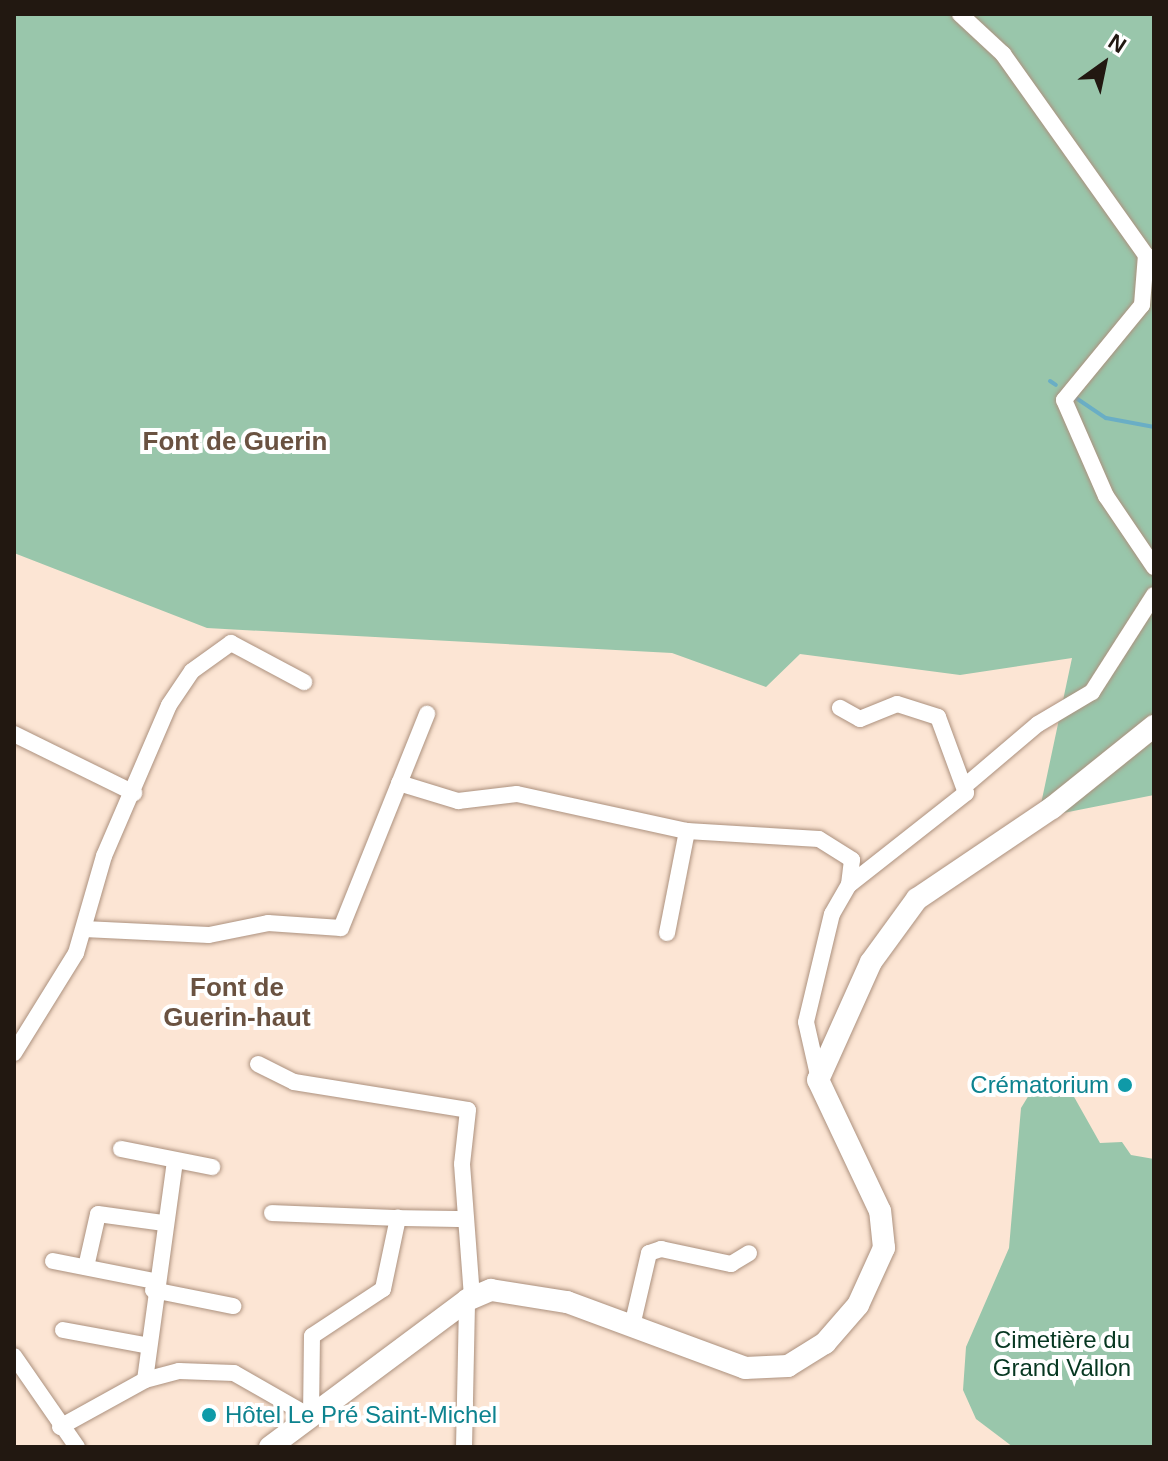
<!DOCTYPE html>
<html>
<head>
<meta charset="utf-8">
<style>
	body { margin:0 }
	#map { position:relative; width:1168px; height:1461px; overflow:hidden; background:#fce5d4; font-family:Helvetica,sans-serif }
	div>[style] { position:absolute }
	.green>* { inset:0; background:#99c6ab }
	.stream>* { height:4px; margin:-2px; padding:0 2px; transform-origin:2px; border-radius:2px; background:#6aaec5 }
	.roads { filter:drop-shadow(0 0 2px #ac917e) drop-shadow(0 0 2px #ac917e) }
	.street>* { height:16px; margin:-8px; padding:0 8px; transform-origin:8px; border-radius:8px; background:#fff }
	.secondary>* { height:22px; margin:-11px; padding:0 11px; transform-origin:11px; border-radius:11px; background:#fff }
	.dots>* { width:22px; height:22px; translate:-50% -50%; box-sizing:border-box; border:4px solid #fff; border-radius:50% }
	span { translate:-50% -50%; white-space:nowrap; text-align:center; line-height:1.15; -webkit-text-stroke:8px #fff; paint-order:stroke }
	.culture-label { font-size:24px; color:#0d838f }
	.right { translate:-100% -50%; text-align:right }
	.left { translate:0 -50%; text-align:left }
	.park-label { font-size:24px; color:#063721 }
	.neighbourhood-label { font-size:26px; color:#6a5241; font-weight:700 }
	.frame { position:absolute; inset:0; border:16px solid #221811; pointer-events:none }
	.north { position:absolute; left:1064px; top:24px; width:80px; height:80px; -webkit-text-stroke:6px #fff; paint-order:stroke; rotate:33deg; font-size:22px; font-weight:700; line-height:32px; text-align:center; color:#221811 }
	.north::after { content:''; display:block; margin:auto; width:28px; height:36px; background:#221811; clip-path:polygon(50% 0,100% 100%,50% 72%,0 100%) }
</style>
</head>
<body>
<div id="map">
	<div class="green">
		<div style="clip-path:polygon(14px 14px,1154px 14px,1154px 795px,1038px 818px,1072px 658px,960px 675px,800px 654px,766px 687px,672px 653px,207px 628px,14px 553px)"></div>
		<div style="clip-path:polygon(1053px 1080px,1073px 1095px,1100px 1143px,1122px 1142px,1131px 1155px,1154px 1159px,1154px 1447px,1013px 1447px,976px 1419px,963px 1390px,966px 1347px,1009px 1248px,1021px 1108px,1032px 1090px)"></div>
	</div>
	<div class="stream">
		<div style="left:1050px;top:381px;width:7px;rotate:34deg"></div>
		<div style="left:1076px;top:398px;width:36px;rotate:34deg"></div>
		<div style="left:1106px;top:418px;width:49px;rotate:10.6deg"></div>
	</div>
	<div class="roads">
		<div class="street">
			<div style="left:960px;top:14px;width:59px;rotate:42.9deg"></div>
			<div style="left:1003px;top:54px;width:247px;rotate:54.6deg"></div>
			<div style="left:1146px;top:255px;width:50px;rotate:94.6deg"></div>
			<div style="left:1142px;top:305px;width:123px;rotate:129.4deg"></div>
			<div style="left:1064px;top:400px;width:105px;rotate:66.4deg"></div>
			<div style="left:1106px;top:496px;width:86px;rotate:55.9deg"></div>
			<div style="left:14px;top:734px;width:134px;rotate:26.2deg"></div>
			<div style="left:399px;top:783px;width:62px;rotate:17deg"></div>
			<div style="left:458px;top:801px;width:59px;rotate:-6.8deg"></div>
			<div style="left:517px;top:794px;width:174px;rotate:12.3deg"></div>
			<div style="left:687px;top:831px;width:132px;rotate:3.5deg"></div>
			<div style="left:819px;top:839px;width:39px;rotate:32deg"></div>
			<div style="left:852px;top:860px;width:25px;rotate:97deg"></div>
			<div style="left:966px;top:785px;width:94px;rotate:-40.3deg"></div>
			<div style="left:1038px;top:724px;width:63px;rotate:-30.7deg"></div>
			<div style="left:1092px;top:692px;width:115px;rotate:-57.4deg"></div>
			<div style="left:84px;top:929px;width:125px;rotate:2.7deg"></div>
			<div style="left:209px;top:935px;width:60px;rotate:-11.5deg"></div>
			<div style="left:268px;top:923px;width:73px;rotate:3.9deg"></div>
			<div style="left:341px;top:928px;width:231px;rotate:-68.1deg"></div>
			<div style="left:667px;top:933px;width:104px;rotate:-78.9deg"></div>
			<div style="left:14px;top:1053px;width:118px;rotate:-58.2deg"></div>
			<div style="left:76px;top:953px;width:101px;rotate:-73.9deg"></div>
			<div style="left:104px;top:856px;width:164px;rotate:-66.7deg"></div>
			<div style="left:169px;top:705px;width:41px;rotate:-55.9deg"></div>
			<div style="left:192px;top:671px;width:48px;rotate:-35.7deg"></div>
			<div style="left:231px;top:643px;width:83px;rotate:28.1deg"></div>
			<div style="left:258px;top:1064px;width:40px;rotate:26.6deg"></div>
			<div style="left:294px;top:1082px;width:176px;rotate:9.1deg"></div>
			<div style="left:468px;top:1110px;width:54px;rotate:96.3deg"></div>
			<div style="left:462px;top:1164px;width:132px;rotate:85.7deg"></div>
			<div style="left:818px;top:1075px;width:54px;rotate:-102.8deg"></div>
			<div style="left:806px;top:1022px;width:111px;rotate:-76.5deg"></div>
			<div style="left:832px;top:914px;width:34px;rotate:-60deg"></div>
			<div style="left:849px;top:885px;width:149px;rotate:-38.2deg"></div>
			<div style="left:966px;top:793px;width:81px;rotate:-110.2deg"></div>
			<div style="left:938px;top:717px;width:43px;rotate:-162.4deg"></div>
			<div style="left:897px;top:704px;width:40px;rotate:158deg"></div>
			<div style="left:860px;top:719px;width:23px;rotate:-151deg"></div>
			<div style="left:121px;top:1149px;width:93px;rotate:11.2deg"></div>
			<div style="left:272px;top:1213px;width:126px;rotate:2.3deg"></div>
			<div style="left:53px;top:1261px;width:103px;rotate:11.2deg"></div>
			<div style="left:86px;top:1267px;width:54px;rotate:-77.2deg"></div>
			<div style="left:98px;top:1214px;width:67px;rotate:7.8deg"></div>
			<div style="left:153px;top:1290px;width:82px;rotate:11.3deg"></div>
			<div style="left:632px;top:1326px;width:75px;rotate:-76.9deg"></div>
			<div style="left:649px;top:1253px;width:13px;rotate:-18deg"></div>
			<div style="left:661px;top:1249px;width:72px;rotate:12.1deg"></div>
			<div style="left:731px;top:1264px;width:21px;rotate:-31deg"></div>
			<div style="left:63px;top:1330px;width:82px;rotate:10.5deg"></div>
			<div style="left:14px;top:1356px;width:111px;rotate:55.3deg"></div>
			<div style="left:145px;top:1380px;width:222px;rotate:-82.2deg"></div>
			<div style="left:311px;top:1417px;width:81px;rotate:-89.3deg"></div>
			<div style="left:312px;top:1336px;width:85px;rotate:-33.5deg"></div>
			<div style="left:383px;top:1289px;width:73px;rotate:-78.1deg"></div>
			<div style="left:398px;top:1218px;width:65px;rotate:0.9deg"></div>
			<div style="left:60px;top:1427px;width:97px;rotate:-28.9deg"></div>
			<div style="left:145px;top:1380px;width:35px;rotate:-15deg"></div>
			<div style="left:179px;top:1371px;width:55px;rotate:2.1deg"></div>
			<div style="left:234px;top:1373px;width:89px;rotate:29.7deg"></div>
			<div style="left:464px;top:1447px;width:147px;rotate:-88.8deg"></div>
		</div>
		<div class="secondary">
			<div style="left:270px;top:1447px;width:246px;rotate:-36.7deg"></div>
			<div style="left:467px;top:1300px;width:26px;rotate:-23deg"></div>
			<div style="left:491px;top:1290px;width:77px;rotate:9deg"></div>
			<div style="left:567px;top:1302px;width:190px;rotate:20.3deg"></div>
			<div style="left:745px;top:1368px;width:43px;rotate:-2.7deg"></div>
			<div style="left:788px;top:1366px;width:44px;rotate:-31.9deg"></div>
			<div style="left:825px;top:1343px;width:50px;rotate:-49deg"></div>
			<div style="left:858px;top:1305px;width:63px;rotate:-65.5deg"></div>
			<div style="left:884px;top:1248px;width:37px;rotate:-96deg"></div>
			<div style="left:880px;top:1211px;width:145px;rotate:-115.3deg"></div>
			<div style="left:818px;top:1080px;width:129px;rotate:-65.8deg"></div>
			<div style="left:871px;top:962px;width:78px;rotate:-53.9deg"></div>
			<div style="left:917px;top:899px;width:163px;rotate:-34deg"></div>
			<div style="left:1052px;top:808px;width:131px;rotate:-38.8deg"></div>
		</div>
	</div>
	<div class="dots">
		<div style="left:1125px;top:1085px;background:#0f9aa8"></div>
		<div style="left:209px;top:1415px;background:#0f9aa8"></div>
	</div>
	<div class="culture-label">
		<span class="right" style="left:1109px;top:1085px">Crématorium</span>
		<span class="left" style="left:225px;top:1415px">Hôtel Le Pré Saint-Michel</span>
	</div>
	<div class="park-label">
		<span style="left:1062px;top:1354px">Cimetière du<br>Grand Vallon</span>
	</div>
	<div class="neighbourhood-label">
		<span style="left:235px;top:442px">Font de Guerin</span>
		<span style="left:237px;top:1003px">Font de<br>Guerin-haut</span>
	</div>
	<div class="frame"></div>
	<div class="north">N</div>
</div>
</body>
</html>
